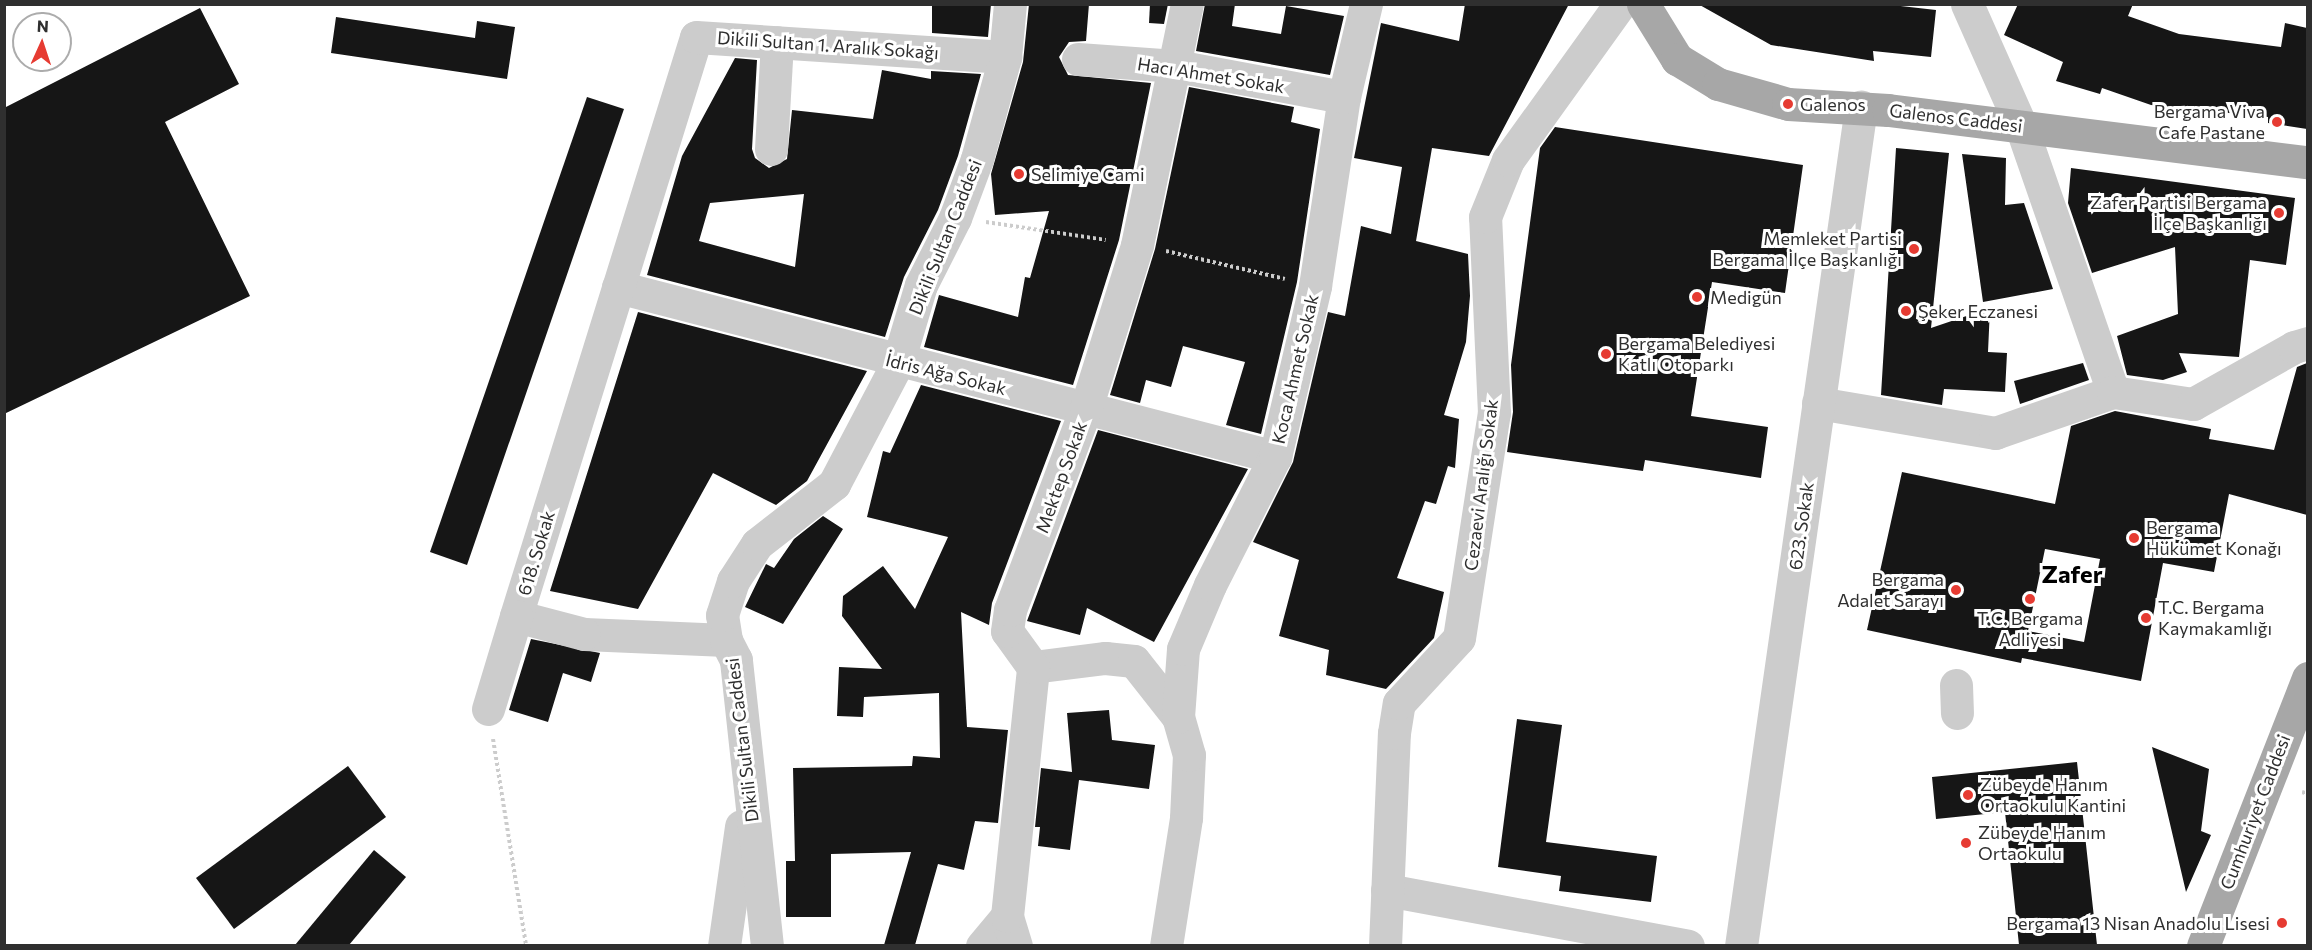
<!DOCTYPE html>
<html>
<head>
<meta charset="utf-8">
<style>
	body { margin:0 }
	#map { position:relative; width:2312px; height:950px; overflow:hidden; background:#fff; font-family:Commissioner,sans-serif }
	div>[style] { position:absolute }
	.building>* { inset:0; background:#161616 }
	.path>* { height:4px; margin-top:-2px; transform-origin:0; background:repeating-linear-gradient(90deg,#ccc 0 3px,transparent 0 6px) }
	.minor>* { height:33px; margin:-16.5px; padding:0 16.5px; transform-origin:16.5px; border-radius:16.5px; background:#ccc }
	.major>* { height:33px; margin:-16.5px; padding:0 16.5px; transform-origin:16.5px; border-radius:16.5px; background:#a7a7a7 }
	.dots>* { width:16px; height:16px; translate:-50% -50%; box-sizing:border-box; border:3px solid #fff; border-radius:50% }
	span { translate:-50% -50%; white-space:nowrap; text-align:center; line-height:1.15; -webkit-text-stroke:6px #fff; paint-order:stroke }
	.street-label { font-size:18px; color:#2f2f2f }
	.poi-label { font-size:18px; color:#2f2f2f }
	.left { translate:0 -50%; text-align:left }
	.right { translate:-100% -50%; text-align:right }
	.district-label { font-size:24px; color:#000; font-weight:700 }
	.frame { position:absolute; inset:0; border:6px solid #2f2f2f; pointer-events:none }
	.north { position:absolute; left:12px; top:12px; width:60px; height:60px; box-sizing:border-box; background:#fff; border:2px solid #acacac; border-radius:50%; rotate:3deg; font-size:16px; font-weight:700; line-height:24px; text-align:center; color:#2f2f2f }
	.north::after { content:''; display:block; margin:auto; width:21px; height:27px; background:#e63b32; clip-path:polygon(50% 0,100% 100%,50% 72%,0 100%) }
</style>
</head>
<body>
<div id="map">
	<div class="building">
		<div style="clip-path:polygon(932px 4px,991px 4px,988px 37px,932px 33px)"></div>
		<div style="clip-path:polygon(1029px 4px,1089px 4px,1086px 41px,1069px 42px,1059px 57px,1068px 75px,1151px 83px,1119px 240px,1073px 385px,924px 347px,939px 295px,1018px 317px,1025px 277px,1030px 278px,1049px 211px,995px 215px,991px 174px,1023px 62px)"></div>
		<div style="clip-path:polygon(1150px 4px,1168px 4px,1164px 24px,1149px 23px)"></div>
		<div style="clip-path:polygon(1205px 4px,1235px 4px,1232px 26px,1281px 34px,1286px 6px,1344px 16px,1330px 75px,1196px 51px)"></div>
		<div style="clip-path:polygon(1465px 4px,1569px 4px,1489px 156px,1432px 148px,1416px 241px,1468px 254px,1470px 296px,1466px 342px,1444px 415px,1459px 419px,1455px 468px,1448px 466px,1436px 504px,1425px 501px,1397px 578px,1444px 592px,1434px 638px,1386px 689px,1326px 675px,1329px 650px,1279px 636px,1299px 560px,1253px 542px,1293px 462px,1328px 312px,1345px 316px,1361px 226px,1391px 234px,1402px 167px,1354px 158px,1381px 23px,1459px 41px)"></div>
		<div style="clip-path:polygon(1698px 4px,1883px 4px,1936px 10px,1931px 57px,1873px 51px,1874px 61px,1771px 45px)"></div>
		<div style="clip-path:polygon(2018px 4px,2133px 4px,2128px 16px,2179px 34px,2281px 47px,2285px 23px,2307px 28px,2307px 129px,2268px 123px,2268px 117px,2151px 105px,2102px 88px,2100px 94px,2056px 81px,2063px 62px,2004px 35px)"></div>
		<div style="clip-path:polygon(200px 8px,239px 84px,165px 122px,250px 296px,4px 414px,4px 108px)"></div>
		<div style="clip-path:polygon(336px 17px,475px 38px,477px 21px,515px 27px,507px 79px,331px 53px)"></div>
		<div style="clip-path:polygon(evenodd,735px 58px,757px 60px,752px 149px,755px 158px,769px 168px,787px 159px,792px 110px,873px 119px,882px 70px,931px 79px,931px 71px,981px 74px,958px 156px,938px 210px,904px 277px,885px 337px,647px 275px,682px 156px,735px 58px,804px 194px,795px 267px,699px 241px,710px 203px,804px 194px)"></div>
		<div style="clip-path:polygon(1189px 87px,1294px 107px,1291px 122px,1320px 129px,1297px 282px,1261px 434px,1226px 425px,1245px 362px,1183px 346px,1171px 387px,1146px 380px,1140px 403px,1110px 395px,1155px 249px)"></div>
		<div style="clip-path:polygon(587px 97px,624px 109px,467px 565px,430px 552px)"></div>
		<div style="clip-path:polygon(1555px 127px,1803px 165px,1785px 293px,1712px 282px,1691px 416px,1768px 427px,1761px 478px,1645px 460px,1643px 471px,1507px 452px,1513px 412px,1511px 365px,1540px 148px)"></div>
		<div style="clip-path:polygon(1896px 148px,1949px 153px,1931px 328px,1990px 308px,1988px 352px,2007px 353px,2005px 392px,1944px 389px,1942px 405px,1881px 395px)"></div>
		<div style="clip-path:polygon(1962px 154px,2006px 158px,2005px 205px,2024px 203px,2053px 289px,1983px 302px)"></div>
		<div style="clip-path:polygon(2071px 168px,2295px 198px,2286px 265px,2250px 260px,2239px 357px,2179px 353px,2187px 372px,2163px 380px,2127px 375px,2117px 336px,2178px 314px,2175px 247px,2092px 273px,2068px 203px)"></div>
		<div style="clip-path:polygon(638px 312px,867px 371px,807px 481px,776px 505px,713px 473px,638px 609px,550px 591px)"></div>
		<div style="clip-path:polygon(2083px 363px,2089px 380px,2020px 404px,2014px 381px)"></div>
		<div style="clip-path:polygon(evenodd,2307px 363px,2307px 515px,2229px 494px,2214px 572px,2163px 563px,2141px 681px,2022px 658px,2021px 663px,1867px 630px,1902px 472px,2055px 504px,2071px 426px,2115px 411px,2211px 429px,2209px 439px,2274px 450px,2297px 367px,2307px 363px,2045px 549px,2100px 559px,2084px 642px,2028px 631px,2045px 549px)"></div>
		<div style="clip-path:polygon(921px 385px,1061px 421px,992px 603px,989px 625px,961px 612px,967px 727px,1008px 730px,998px 823px,975px 821px,964px 870px,938px 864px,915px 945px,884px 945px,911px 852px,831px 854px,831px 917px,786px 917px,786px 861px,795px 861px,793px 768px,912px 766px,913px 756px,940px 758px,939px 693px,864px 697px,863px 717px,837px 716px,839px 667px,882px 669px,842px 616px,843px 596px,883px 566px,915px 609px,948px 537px,867px 517px,883px 451px,890px 453px)"></div>
		<div style="clip-path:polygon(1098px 430px,1248px 469px,1154px 642px,1087px 608px,1080px 635px,1027px 621px)"></div>
		<div style="clip-path:polygon(823px 516px,843px 529px,783px 624px,745px 607px,766px 564px,774px 568px,794px 539px)"></div>
		<div style="clip-path:polygon(531px 639px,600px 653px,591px 682px,563px 673px,548px 722px,509px 710px)"></div>
		<div style="clip-path:polygon(1109px 710px,1112px 740px,1155px 745px,1149px 789px,1079px 780px,1070px 850px,1038px 846px,1040px 827px,1035px 827px,1041px 768px,1072px 772px,1067px 713px)"></div>
		<div style="clip-path:polygon(1517px 719px,1562px 725px,1546px 842px,1657px 856px,1651px 902px,1559px 891px,1561px 876px,1498px 867px)"></div>
		<div style="clip-path:polygon(2152px 747px,2209px 769px,2201px 831px,2211px 835px,2186px 892px)"></div>
		<div style="clip-path:polygon(2077px 762px,2097px 945px,2019px 945px,2005px 812px,1936px 819px,1932px 777px)"></div>
		<div style="clip-path:polygon(348px 766px,386px 817px,234px 929px,196px 878px)"></div>
		<div style="clip-path:polygon(374px 850px,406px 877px,349px 945px,295px 945px)"></div>
	</div>
	<div class="path">
		<div style="left:986px;top:222px;width:121px;rotate:8.5deg"></div>
		<div style="left:1166px;top:251px;width:122px;rotate:13.2deg"></div>
		<div style="left:493px;top:739px;width:210px;rotate:80.9deg"></div>
		<div style="left:2302px;top:792px;width:6px;rotate:18deg"></div>
	</div>
	<div class="minor">
		<div style="left:1967px;top:4px;width:133px;rotate:66.1deg"></div>
		<div style="left:2021px;top:126px;width:281px;rotate:70.9deg"></div>
		<div style="left:1078px;top:59px;width:98px;rotate:4.1deg"></div>
		<div style="left:1176px;top:66px;width:171px;rotate:10.5deg"></div>
		<div style="left:771px;top:149px;width:107px;rotate:-86.8deg"></div>
		<div style="left:618px;top:287px;width:679px;rotate:14.51deg"></div>
		<div style="left:1818px;top:403px;width:180px;rotate:9.6deg"></div>
		<div style="left:1995px;top:433px;width:125px;rotate:-19.2deg"></div>
		<div style="left:2113px;top:392px;width:81px;rotate:8.5deg"></div>
		<div style="left:2193px;top:404px;width:116px;rotate:-29.4deg"></div>
		<div style="left:2294px;top:347px;width:15px;rotate:-16deg"></div>
		<div style="left:726px;top:640px;width:142px;rotate:-177.6deg"></div>
		<div style="left:584px;top:634px;width:70px;rotate:-165.2deg"></div>
		<div style="left:516px;top:616px;width:606px;rotate:-72.73deg"></div>
		<div style="left:696px;top:37px;width:310px;rotate:3.7deg"></div>
		<div style="left:1033px;top:667px;width:73px;rotate:-7.1deg"></div>
		<div style="left:1105px;top:658px;width:29px;rotate:6deg"></div>
		<div style="left:1134px;top:661px;width:71px;rotate:51.8deg"></div>
		<div style="left:1956px;top:685px;width:28px;rotate:88deg"></div>
		<div style="left:488px;top:709px;width:97px;rotate:-73.2deg"></div>
		<div style="left:1387px;top:890px;width:306px;rotate:10.5deg"></div>
		<div style="left:724px;top:946px;width:121px;rotate:-81.9deg"></div>
		<div style="left:767px;top:946px;width:288px;rotate:-96.2deg"></div>
		<div style="left:736px;top:660px;width:22px;rotate:-117deg"></div>
		<div style="left:726px;top:640px;width:25px;rotate:-99deg"></div>
		<div style="left:722px;top:615px;width:36px;rotate:-72deg"></div>
		<div style="left:733px;top:581px;width:44px;rotate:-57deg"></div>
		<div style="left:757px;top:544px;width:98px;rotate:-37.9deg"></div>
		<div style="left:834px;top:484px;width:138px;rotate:-62.3deg"></div>
		<div style="left:898px;top:362px;width:80px;rotate:-73.4deg"></div>
		<div style="left:921px;top:285px;width:75px;rotate:-63.1deg"></div>
		<div style="left:955px;top:218px;width:63px;rotate:-69.6deg"></div>
		<div style="left:977px;top:159px;width:106px;rotate:-74.6deg"></div>
		<div style="left:1005px;top:57px;width:53px;rotate:-84.6deg"></div>
		<div style="left:982px;top:946px;width:39px;rotate:-50deg"></div>
		<div style="left:1016px;top:946px;width:31px;rotate:-107deg"></div>
		<div style="left:1007px;top:916px;width:250px;rotate:-84deg"></div>
		<div style="left:1033px;top:667px;width:44px;rotate:-125.8deg"></div>
		<div style="left:1007px;top:631px;width:21px;rotate:-82deg"></div>
		<div style="left:1010px;top:610px;width:216px;rotate:-69.4deg"></div>
		<div style="left:1086px;top:408px;width:171px;rotate:-72.6deg"></div>
		<div style="left:1137px;top:245px;width:246px;rotate:-78.3deg"></div>
		<div style="left:1166px;top:946px;width:130px;rotate:-81.1deg"></div>
		<div style="left:1186px;top:818px;width:63px;rotate:-87.3deg"></div>
		<div style="left:1189px;top:755px;width:40px;rotate:-106deg"></div>
		<div style="left:1178px;top:717px;width:68px;rotate:-85.8deg"></div>
		<div style="left:1183px;top:649px;width:69px;rotate:-67.1deg"></div>
		<div style="left:1210px;top:585px;width:144px;rotate:-63.1deg"></div>
		<div style="left:1275px;top:457px;width:176px;rotate:-76.8deg"></div>
		<div style="left:1315px;top:286px;width:191px;rotate:-81.3deg"></div>
		<div style="left:1344px;top:97px;width:96px;rotate:-76.7deg"></div>
		<div style="left:1385px;top:946px;width:213px;rotate:-87.6deg"></div>
		<div style="left:1394px;top:733px;width:30px;rotate:-81deg"></div>
		<div style="left:1399px;top:703px;width:88px;rotate:-47.3deg"></div>
		<div style="left:1459px;top:638px;width:228px;rotate:-81.2deg"></div>
		<div style="left:1494px;top:413px;width:196px;rotate:-92.6deg"></div>
		<div style="left:1485px;top:217px;width:61px;rotate:-68deg"></div>
		<div style="left:1508px;top:160px;width:192px;rotate:-54.3deg"></div>
		<div style="left:1741px;top:946px;width:848px;rotate:-81.86deg"></div>
	</div>
	<div class="major">
		<div style="left:1643px;top:4px;width:65px;rotate:58.3deg"></div>
		<div style="left:1677px;top:59px;width:48px;rotate:31.4deg"></div>
		<div style="left:1718px;top:84px;width:73px;rotate:15.9deg"></div>
		<div style="left:1788px;top:104px;width:100px;rotate:3.4deg"></div>
		<div style="left:1888px;top:110px;width:423px;rotate:7.1deg"></div>
		<div style="left:2203px;top:946px;width:288px;rotate:-68.6deg"></div>
	</div>
	<div class="dots">
		<div style="left:1788px;top:104px;background:#e63b32"></div>
		<div style="left:2277px;top:122px;background:#e63b32"></div>
		<div style="left:1019px;top:174px;background:#e63b32"></div>
		<div style="left:2279px;top:213px;background:#e63b32"></div>
		<div style="left:1914px;top:249px;background:#e63b32"></div>
		<div style="left:1697px;top:297px;background:#e63b32"></div>
		<div style="left:1906px;top:311px;background:#e63b32"></div>
		<div style="left:1606px;top:354px;background:#e63b32"></div>
		<div style="left:2134px;top:538px;background:#e63b32"></div>
		<div style="left:1956px;top:590px;background:#e63b32"></div>
		<div style="left:2030px;top:599px;background:#e63b32"></div>
		<div style="left:2146px;top:618px;background:#e63b32"></div>
		<div style="left:1968px;top:795px;background:#e63b32"></div>
		<div style="left:1966px;top:843px;background:#e63b32"></div>
		<div style="left:2282px;top:923px;background:#e63b32"></div>
	</div>
	<div class="street-label">
		<span style="left:828px;top:45px;rotate:4deg">Dikili Sultan 1. Aralık Sokağı</span>
		<span style="left:1211px;top:75px;rotate:9deg">Hacı Ahmet Sokak</span>
		<span style="left:1956px;top:118px;rotate:7deg">Galenos Caddesi</span>
		<span style="left:945px;top:237px;rotate:-68deg">Dikili Sultan Caddesi</span>
		<span style="left:1295px;top:369px;rotate:-77deg">Koca Ahmet Sokak</span>
		<span style="left:946px;top:374px;rotate:14deg">İdris Ağa Sokak</span>
		<span style="left:1061px;top:477px;rotate:-70deg">Mektep Sokak</span>
		<span style="left:1481px;top:485px;rotate:-83deg">Cezaevi Aralığı Sokak</span>
		<span style="left:1801px;top:526px;rotate:-82deg">623. Sokak</span>
		<span style="left:536px;top:553px;rotate:-73deg">618. Sokak</span>
		<span style="left:742px;top:740px;rotate:-97deg">Dikili Sultan Caddesi</span>
		<span style="left:2255px;top:812px;rotate:-69deg">Cumhuriyet Caddesi</span>
	</div>
	<div class="poi-label">
		<span class="left" style="left:1800px;top:104px">Galenos</span>
		<span class="right" style="left:2265px;top:122px">Bergama Viva<br>Cafe Pastane</span>
		<span class="left" style="left:1031px;top:174px">Selimiye Cami</span>
		<span class="right" style="left:2267px;top:213px">Zafer Partisi Bergama<br>İlçe Başkanlığı</span>
		<span class="right" style="left:1902px;top:249px">Memleket Partisi<br>Bergama İlçe Başkanlığı</span>
		<span class="left" style="left:1710px;top:297px">Medigün</span>
		<span class="left" style="left:1918px;top:311px">Şeker Eczanesi</span>
		<span class="left" style="left:1618px;top:354px">Bergama Belediyesi<br>Katlı Otoparkı</span>
		<span class="left" style="left:2146px;top:538px">Bergama<br>Hükümet Konağı</span>
		<span class="right" style="left:1944px;top:590px">Bergama<br>Adalet Sarayı</span>
		<span class="left" style="left:2158px;top:618px">T.C. Bergama<br>Kaymakamlığı</span>
		<span style="left:2030px;top:629px">T.C. Bergama<br>Adliyesi</span>
		<span class="left" style="left:1980px;top:795px">Zübeyde Hanım<br>Ortaokulu Kantini</span>
		<span class="left" style="left:1978px;top:843px">Zübeyde Hanım<br>Ortaokulu</span>
		<span class="right" style="left:2270px;top:923px">Bergama 13 Nisan Anadolu Lisesi</span>
	</div>
	<div class="district-label">
		<span style="left:2072px;top:574px">Zafer</span>
	</div>
	<div class="frame"></div>
	<div class="north">N</div>
</div>
</body>
</html>
